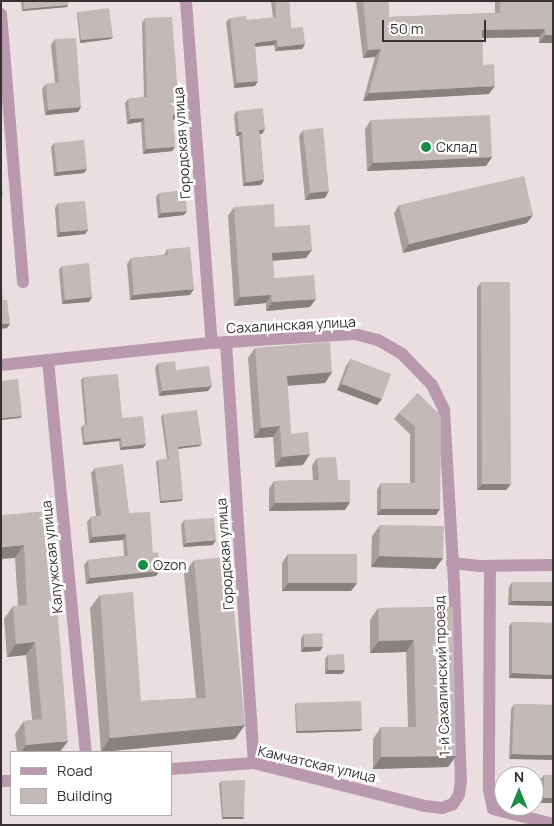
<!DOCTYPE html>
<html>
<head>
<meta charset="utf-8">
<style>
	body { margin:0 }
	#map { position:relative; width:554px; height:826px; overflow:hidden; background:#eadee0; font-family:Manrope,sans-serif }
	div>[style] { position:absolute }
	.minor>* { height:12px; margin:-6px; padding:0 6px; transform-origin:6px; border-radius:6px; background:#ba99af }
	.wall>* { inset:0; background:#a89f9d }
	.shaded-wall>* { inset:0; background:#88827f }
	.building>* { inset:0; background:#c3b9b6 }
	.dots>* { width:14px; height:14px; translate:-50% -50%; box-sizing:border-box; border:2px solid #fff; border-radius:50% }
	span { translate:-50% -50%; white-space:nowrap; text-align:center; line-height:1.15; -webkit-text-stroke:5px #fff; paint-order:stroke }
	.street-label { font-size:14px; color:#363232 }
	.poi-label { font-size:14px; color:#363232 }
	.left { translate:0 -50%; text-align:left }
	.frame { position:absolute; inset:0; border:2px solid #363232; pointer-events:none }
	.legend { position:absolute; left:10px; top:751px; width:162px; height:65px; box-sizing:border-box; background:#fff; border:1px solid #afadad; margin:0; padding:6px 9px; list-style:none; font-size:15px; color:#363232 }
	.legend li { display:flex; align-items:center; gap:10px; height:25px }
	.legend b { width:25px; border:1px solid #afadad }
	.north { position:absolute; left:494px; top:766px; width:50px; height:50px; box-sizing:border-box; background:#fff; border:1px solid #afadad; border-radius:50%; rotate:0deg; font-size:14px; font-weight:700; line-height:20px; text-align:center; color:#363232 }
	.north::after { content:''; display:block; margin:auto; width:18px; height:22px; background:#198c46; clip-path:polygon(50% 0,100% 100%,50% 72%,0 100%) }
	.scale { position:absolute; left:382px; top:20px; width:104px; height:22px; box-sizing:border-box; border:2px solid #363232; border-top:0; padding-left:6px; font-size:15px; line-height:18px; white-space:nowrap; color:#363232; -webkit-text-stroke:4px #fff; paint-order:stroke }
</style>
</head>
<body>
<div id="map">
	<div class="minor">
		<div style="left:186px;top:1px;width:343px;rotate:85.7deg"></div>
		<div style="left:1px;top:14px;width:269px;rotate:85.3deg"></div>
		<div style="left:226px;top:343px;width:421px;rotate:86.2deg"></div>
		<div style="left:48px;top:360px;width:394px;rotate:84.5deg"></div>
		<div style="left:1px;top:365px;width:212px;rotate:-6deg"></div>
		<div style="left:212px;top:343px;width:143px;rotate:-3.6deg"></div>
		<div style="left:355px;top:334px;width:24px;rotate:15deg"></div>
		<div style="left:378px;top:340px;width:28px;rotate:30deg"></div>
		<div style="left:402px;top:354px;width:43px;rotate:45.9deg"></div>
		<div style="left:432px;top:385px;width:28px;rotate:64deg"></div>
		<div style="left:444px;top:410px;width:174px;rotate:86.7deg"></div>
		<div style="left:454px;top:584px;width:196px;rotate:88deg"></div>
		<div style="left:461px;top:780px;width:15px;rotate:98deg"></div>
		<div style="left:459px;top:795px;width:11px;rotate:124deg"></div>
		<div style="left:453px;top:804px;width:12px;rotate:160deg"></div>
		<div style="left:442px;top:808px;width:17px;rotate:-173deg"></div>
		<div style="left:425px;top:806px;width:176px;rotate:-165.9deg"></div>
		<div style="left:254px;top:763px;width:83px;rotate:175.9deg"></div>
		<div style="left:452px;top:563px;width:28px;rotate:6deg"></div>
		<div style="left:480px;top:566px;width:73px;rotate:-0.8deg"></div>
		<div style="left:490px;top:566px;width:223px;rotate:90.3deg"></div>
		<div style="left:489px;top:789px;width:20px;rotate:79deg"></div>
		<div style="left:493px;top:809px;width:62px;rotate:14deg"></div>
		<div style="left:1px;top:781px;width:10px"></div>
	</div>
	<div class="wall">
		<div style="clip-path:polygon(21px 1px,68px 1px,68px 5px,67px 7px,22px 11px)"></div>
		<div style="clip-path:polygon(271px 1px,289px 1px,291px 28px,305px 44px,302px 49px,275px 51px,274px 45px,255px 47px,255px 86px,234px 88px,226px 22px,230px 18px,247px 20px,273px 18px)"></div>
		<div style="clip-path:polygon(356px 1px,388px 1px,389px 17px,495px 13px,495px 1px,553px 1px,553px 43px,539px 43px,539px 37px,482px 38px,483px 65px,489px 94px,363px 101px,375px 57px,363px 58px)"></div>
		<div style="clip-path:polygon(78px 12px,113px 37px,111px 39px,80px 43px,77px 14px)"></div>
		<div style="clip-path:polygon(145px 18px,186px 114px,183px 119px,173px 119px,175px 147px,172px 151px,143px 154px,141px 122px,127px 124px,125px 103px,128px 99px,144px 97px,142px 23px)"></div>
		<div style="clip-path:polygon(55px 39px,81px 107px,78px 112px,45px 115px,42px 89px,46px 84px,55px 83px,51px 45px)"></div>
		<div style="clip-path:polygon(237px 111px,265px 129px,262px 134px,260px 134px,264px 180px,261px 185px,243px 186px,239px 136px,236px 136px,234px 115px)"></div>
		<div style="clip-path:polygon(371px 120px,492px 157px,486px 166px,367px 171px,365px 129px)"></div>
		<div style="clip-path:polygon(303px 130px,325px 198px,305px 200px,299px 136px)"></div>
		<div style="clip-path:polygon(54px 143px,87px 169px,84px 173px,54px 176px,51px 147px)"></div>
		<div style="clip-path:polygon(159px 193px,184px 215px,158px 218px,156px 197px)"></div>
		<div style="clip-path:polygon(58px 203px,88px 230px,85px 234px,57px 237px,55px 208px)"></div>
		<div style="clip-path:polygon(399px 205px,527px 223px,403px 253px,394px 213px)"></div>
		<div style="clip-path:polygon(234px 207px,275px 227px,306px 258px,273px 261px,274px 278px,310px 307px,266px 311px,266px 303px,234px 306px,228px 216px)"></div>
		<div style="clip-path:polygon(167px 249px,190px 295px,130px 300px,127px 264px,131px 258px,164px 255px)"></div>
		<div style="clip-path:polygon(62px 266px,92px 297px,89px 302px,62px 304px,59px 270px)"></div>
		<div style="clip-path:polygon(481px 282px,511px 484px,506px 490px,477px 490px,477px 288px)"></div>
		<div style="clip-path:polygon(255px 348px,332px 372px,325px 383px,287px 386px,291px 434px,303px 465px,275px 467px,273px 437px,254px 438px,248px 358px)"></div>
		<div style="clip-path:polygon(351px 359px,382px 399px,377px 405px,337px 390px,346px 366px)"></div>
		<div style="clip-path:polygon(158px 363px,176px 370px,208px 391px,159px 396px,155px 368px)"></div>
		<div style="clip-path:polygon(83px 377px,146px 444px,143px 448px,120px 450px,119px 441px,83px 445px,81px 428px,83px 425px,85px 425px,81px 380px)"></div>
		<div style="clip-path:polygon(418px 393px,436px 515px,377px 515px,377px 490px,381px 483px,410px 483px,410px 434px,394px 419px,399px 413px)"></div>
		<div style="clip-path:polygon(163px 414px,200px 446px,178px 449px,183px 499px,181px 501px,160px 503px,156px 462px,158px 460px,167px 459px,161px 417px)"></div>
		<div style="clip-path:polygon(317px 458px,338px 480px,345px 510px,269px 511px,269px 489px,274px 481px,313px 480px,312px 466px)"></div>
		<div style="clip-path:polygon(95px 468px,129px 513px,153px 553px,156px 576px,86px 584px,84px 565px,88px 560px,124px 556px,123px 540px,89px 543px,87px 522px,91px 517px,96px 516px,91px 473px)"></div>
		<div style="clip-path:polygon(47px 511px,60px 752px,17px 752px,15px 734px,24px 721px,32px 720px,26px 655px,7px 657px,4px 619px,13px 606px,18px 606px,15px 558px)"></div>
		<div style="clip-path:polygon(184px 520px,213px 545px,183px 547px,181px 525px)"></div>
		<div style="clip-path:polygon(380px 525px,443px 558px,435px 569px,371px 567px,372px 536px)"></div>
		<div style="clip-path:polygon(288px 554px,357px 583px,351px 591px,282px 591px,282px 563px)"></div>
		<div style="clip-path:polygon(194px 560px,235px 739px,101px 752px,90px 608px,100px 595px,141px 701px,196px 698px,184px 574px)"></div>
		<div style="clip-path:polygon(512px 582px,553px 582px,553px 606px,508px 605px,509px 587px)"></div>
		<div style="clip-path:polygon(453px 607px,456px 756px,448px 767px,373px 769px,373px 739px,381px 727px,408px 727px,406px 652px,370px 653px,370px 620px,378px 608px)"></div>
		<div style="clip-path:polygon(512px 622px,553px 623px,553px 679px,509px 678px,509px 626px)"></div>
		<div style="clip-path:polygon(304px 634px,320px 651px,301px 652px,301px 638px)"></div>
		<div style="clip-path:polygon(328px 655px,345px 670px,342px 674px,325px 674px,325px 659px)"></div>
		<div style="clip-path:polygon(296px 703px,362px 729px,360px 731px,296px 733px,295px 705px)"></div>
		<div style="clip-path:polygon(514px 704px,553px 705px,509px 759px,511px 709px)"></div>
		<div style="clip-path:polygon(544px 775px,553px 803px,540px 803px,540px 780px)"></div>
		<div style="clip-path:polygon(221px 781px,244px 817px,243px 819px,222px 819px,219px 784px)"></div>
	</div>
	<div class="shaded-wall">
		<div style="clip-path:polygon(68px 5px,67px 7px,22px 11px,24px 9px)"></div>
		<div style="clip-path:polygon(545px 29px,539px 37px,477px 38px,482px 30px)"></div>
		<div style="clip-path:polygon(545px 35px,553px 35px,553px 43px,539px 43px)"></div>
		<div style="clip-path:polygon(113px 37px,111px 39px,80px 43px,81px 40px)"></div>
		<div style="clip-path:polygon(277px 40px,274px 45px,252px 47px,255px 43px)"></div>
		<div style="clip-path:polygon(305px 44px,302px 49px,275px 51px,278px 47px)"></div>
		<div style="clip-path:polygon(381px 49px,375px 57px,363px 58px,368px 50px)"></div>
		<div style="clip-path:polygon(258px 81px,255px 86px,234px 88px,237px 83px)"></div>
		<div style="clip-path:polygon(495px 86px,489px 94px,363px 101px,369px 93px)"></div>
		<div style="clip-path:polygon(81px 107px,78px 112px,45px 115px,48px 110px)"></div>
		<div style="clip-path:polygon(186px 114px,183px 119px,170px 120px,173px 115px)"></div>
		<div style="clip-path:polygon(144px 118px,141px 122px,127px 124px,130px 119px)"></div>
		<div style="clip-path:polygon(265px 129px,262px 134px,256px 134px,259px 130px)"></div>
		<div style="clip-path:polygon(239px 132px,242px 132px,239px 136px,236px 136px)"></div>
		<div style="clip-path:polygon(175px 147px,172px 151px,143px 154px,146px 149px)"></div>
		<div style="clip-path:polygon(492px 157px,486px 166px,367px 171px,373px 163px)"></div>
		<div style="clip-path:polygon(87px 169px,84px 173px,54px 176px,57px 172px)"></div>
		<div style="clip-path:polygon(264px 180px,261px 185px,243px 186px,246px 182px)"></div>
		<div style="clip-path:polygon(329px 191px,325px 198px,305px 200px,310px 193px)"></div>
		<div style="clip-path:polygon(187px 211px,184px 215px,158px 218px,161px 213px)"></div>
		<div style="clip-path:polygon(533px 215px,527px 223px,403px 253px,409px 244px)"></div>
		<div style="clip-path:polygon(88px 230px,85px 234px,57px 237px,60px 232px)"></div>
		<div style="clip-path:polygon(312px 250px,306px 258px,266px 261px,272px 253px)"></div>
		<div style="clip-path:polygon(194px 289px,190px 295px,130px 300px,134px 295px)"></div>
		<div style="clip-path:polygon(271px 295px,266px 303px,234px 306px,240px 297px)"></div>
		<div style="clip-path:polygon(92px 297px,89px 302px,62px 304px,65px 300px)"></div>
		<div style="clip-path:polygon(316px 299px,310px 307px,266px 311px,272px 302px)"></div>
		<div style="clip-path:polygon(1px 324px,10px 324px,7px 328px,1px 329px)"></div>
		<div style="clip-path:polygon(332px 372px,325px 383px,279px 386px,287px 376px)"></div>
		<div style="clip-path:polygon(342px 384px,382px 399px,377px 405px,337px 390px)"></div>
		<div style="clip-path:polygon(212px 386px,208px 391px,159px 396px,162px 391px)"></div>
		<div style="clip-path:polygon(22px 416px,20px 418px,1px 420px,1px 418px)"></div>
		<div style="clip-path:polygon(280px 426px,273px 437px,254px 438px,261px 428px)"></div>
		<div style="clip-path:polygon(121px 438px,119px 441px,83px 445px,85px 442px)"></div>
		<div style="clip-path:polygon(146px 444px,143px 448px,120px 450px,122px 447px)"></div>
		<div style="clip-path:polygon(202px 444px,200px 446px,176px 449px,178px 447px)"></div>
		<div style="clip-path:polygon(310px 454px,303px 465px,275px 467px,282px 457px)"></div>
		<div style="clip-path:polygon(482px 484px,511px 484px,506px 490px,477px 490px)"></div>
		<div style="clip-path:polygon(183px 499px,181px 501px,160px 503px,161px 501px)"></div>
		<div style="clip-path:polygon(350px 502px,345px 510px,269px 511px,275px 503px)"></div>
		<div style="clip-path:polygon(381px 509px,440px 509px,436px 515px,377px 515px)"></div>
		<div style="clip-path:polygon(126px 534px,123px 540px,89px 543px,92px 537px)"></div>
		<div style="clip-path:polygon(216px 540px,213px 545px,183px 547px,186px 543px)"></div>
		<div style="clip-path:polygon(24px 545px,15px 558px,1px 559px,1px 547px)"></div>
		<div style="clip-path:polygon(379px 556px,443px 558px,435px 569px,371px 567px)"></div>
		<div style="clip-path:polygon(160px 571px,156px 576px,86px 584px,90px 578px)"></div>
		<div style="clip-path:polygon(288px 583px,357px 583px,351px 591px,282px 591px)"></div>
		<div style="clip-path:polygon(512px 601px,553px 601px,553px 606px,508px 605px)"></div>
		<div style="clip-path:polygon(414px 640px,406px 652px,370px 653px,379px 641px)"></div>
		<div style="clip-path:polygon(35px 642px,26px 655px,7px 657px,16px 644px)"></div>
		<div style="clip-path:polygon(304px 647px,323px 647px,320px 651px,301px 652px)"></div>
		<div style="clip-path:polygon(328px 670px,345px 670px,342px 674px,325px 674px)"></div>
		<div style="clip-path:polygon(512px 673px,553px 675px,553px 679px,509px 678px)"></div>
		<div style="clip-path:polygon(245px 725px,235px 739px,101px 752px,110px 738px)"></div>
		<div style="clip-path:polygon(362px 729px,360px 731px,296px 733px,297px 731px)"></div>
		<div style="clip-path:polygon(68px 741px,60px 752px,21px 752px,26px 745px)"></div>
		<div style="clip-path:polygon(512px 754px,553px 755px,553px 760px,509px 759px)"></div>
		<div style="clip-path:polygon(456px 756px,448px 767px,373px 769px,381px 757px)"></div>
		<div style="clip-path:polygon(544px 798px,553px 798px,553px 803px,540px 803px)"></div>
		<div style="clip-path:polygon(223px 817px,244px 817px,243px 819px,222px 819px)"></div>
	</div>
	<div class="building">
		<div style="clip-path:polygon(23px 1px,68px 1px,68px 5px,24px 9px)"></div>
		<div style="clip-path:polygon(275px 1px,289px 1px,291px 28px,303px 27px,305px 44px,278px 47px,277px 40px,255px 43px,258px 81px,237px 83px,230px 18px,246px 16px,247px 20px,276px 17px)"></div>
		<div style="clip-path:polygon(363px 1px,388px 1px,389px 17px,500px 13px,500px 1px,553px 1px,553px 35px,545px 35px,545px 29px,482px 30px,483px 65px,494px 64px,495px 86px,369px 93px,381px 49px,368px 50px)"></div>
		<div style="clip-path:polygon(109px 8px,113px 37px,81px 40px,78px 12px)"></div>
		<div style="clip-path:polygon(172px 17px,178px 94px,184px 94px,186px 114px,173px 115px,175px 147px,146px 149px,144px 118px,130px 119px,128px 99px,147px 97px,145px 18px)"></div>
		<div style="clip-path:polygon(76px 38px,81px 107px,48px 110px,46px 84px,59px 83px,55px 39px)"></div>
		<div style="clip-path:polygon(263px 108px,265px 129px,259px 130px,264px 180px,246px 182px,242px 132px,239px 132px,237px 111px)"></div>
		<div style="clip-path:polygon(490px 115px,492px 157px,373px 163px,371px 120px)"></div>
		<div style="clip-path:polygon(323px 128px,329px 191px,310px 193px,303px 130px)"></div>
		<div style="clip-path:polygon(84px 140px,87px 169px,57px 172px,54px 143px)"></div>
		<div style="clip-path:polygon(524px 176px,533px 215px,409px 244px,399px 205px)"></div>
		<div style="clip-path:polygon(1px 178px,3px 197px,1px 197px)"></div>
		<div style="clip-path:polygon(185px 190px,187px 211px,161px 213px,159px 193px)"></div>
		<div style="clip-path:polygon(85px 201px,88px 230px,60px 232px,58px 203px)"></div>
		<div style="clip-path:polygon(274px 204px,275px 227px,310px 225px,312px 250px,272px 253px,274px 278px,314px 275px,316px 299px,272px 302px,271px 295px,240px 297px,234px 207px)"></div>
		<div style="clip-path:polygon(190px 247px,194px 289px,134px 295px,131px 258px,168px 255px,167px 249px)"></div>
		<div style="clip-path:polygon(89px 263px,92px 297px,65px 300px,62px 266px)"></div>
		<div style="clip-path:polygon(1px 277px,3px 300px,7px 300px,10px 324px,1px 324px)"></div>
		<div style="clip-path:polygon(481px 282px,510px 282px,511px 484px,482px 484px)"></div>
		<div style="clip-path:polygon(330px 342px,332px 372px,287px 376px,291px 434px,308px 432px,310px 454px,282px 457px,280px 426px,261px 428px,255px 348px)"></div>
		<div style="clip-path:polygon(351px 359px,391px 374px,382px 399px,342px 384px)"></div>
		<div style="clip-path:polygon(175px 361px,176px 370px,209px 366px,212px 386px,162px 391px,158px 363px)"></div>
		<div style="clip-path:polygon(118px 374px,122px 418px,143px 416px,146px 444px,122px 447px,121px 438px,85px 442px,83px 425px,87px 424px,83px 377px)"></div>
		<div style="clip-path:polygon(18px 379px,22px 416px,1px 418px,1px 381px)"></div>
		<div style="clip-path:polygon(418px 393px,441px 416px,440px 509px,381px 509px,381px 483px,415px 483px,415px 427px,399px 413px)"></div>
		<div style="clip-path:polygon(197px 410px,202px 444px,178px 447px,183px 499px,161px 501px,158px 460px,169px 459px,163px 414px)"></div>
		<div style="clip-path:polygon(336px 457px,338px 480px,350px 480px,350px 502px,275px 503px,274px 481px,319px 480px,317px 458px)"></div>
		<div style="clip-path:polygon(123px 464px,129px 513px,150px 512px,153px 553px,158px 552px,160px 571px,90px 578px,88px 560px,128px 556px,126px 534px,92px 537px,91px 517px,101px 516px,95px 468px)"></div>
		<div style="clip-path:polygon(47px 511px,47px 519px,50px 519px,68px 741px,26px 745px,24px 721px,42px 719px,35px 642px,16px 644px,13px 606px,27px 605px,24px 545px,1px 547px,1px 515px)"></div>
		<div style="clip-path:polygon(214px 518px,216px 540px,186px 543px,184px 520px)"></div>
		<div style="clip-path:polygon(380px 525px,444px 526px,443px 558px,379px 556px)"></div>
		<div style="clip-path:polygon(288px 554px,357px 554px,357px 583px,288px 583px)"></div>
		<div style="clip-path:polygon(229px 557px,245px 725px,110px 738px,100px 595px,133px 592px,141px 701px,206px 698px,194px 560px)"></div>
		<div style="clip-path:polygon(512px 582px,553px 582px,553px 601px,512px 601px)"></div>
		<div style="clip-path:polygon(453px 607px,456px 756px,381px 757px,381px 727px,416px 727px,414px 640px,379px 641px,378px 608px)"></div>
		<div style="clip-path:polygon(512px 622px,553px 623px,553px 675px,512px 673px)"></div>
		<div style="clip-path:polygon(322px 633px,323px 647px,304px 647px,304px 634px)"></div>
		<div style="clip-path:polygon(344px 654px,345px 670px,328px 670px,328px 655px)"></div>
		<div style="clip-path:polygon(361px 701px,362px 729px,297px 731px,296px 703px)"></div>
		<div style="clip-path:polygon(514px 704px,553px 705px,553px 755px,512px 754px)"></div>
		<div style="clip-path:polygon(544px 775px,553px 775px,553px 798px,544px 798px)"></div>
		<div style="clip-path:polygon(245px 780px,244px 817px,223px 817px,221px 781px)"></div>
	</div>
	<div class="dots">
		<div style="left:426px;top:147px;background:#198c46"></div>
		<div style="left:143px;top:565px;background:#198c46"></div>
	</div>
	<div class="street-label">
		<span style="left:182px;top:143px;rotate:-94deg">Городская улица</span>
		<span style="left:291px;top:325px;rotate:-3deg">Сахалинская улица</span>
		<span style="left:225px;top:554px;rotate:-94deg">Городская улица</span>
		<span style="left:52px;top:557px;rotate:-96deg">Калужская улица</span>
		<span style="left:442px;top:676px;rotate:-92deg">1-й Сахалинский проезд</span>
		<span style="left:317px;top:764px;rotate:13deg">Камчатская улица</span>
	</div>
	<div class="poi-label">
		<span class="left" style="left:436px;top:147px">Склад</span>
		<span class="left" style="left:153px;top:565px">Ozon</span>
	</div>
	<div class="frame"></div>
	<ul class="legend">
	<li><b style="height:6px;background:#ba99af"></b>Road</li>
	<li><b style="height:14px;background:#c3b9b6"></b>Building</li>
	</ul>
	<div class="north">N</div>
	<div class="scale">50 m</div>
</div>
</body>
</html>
